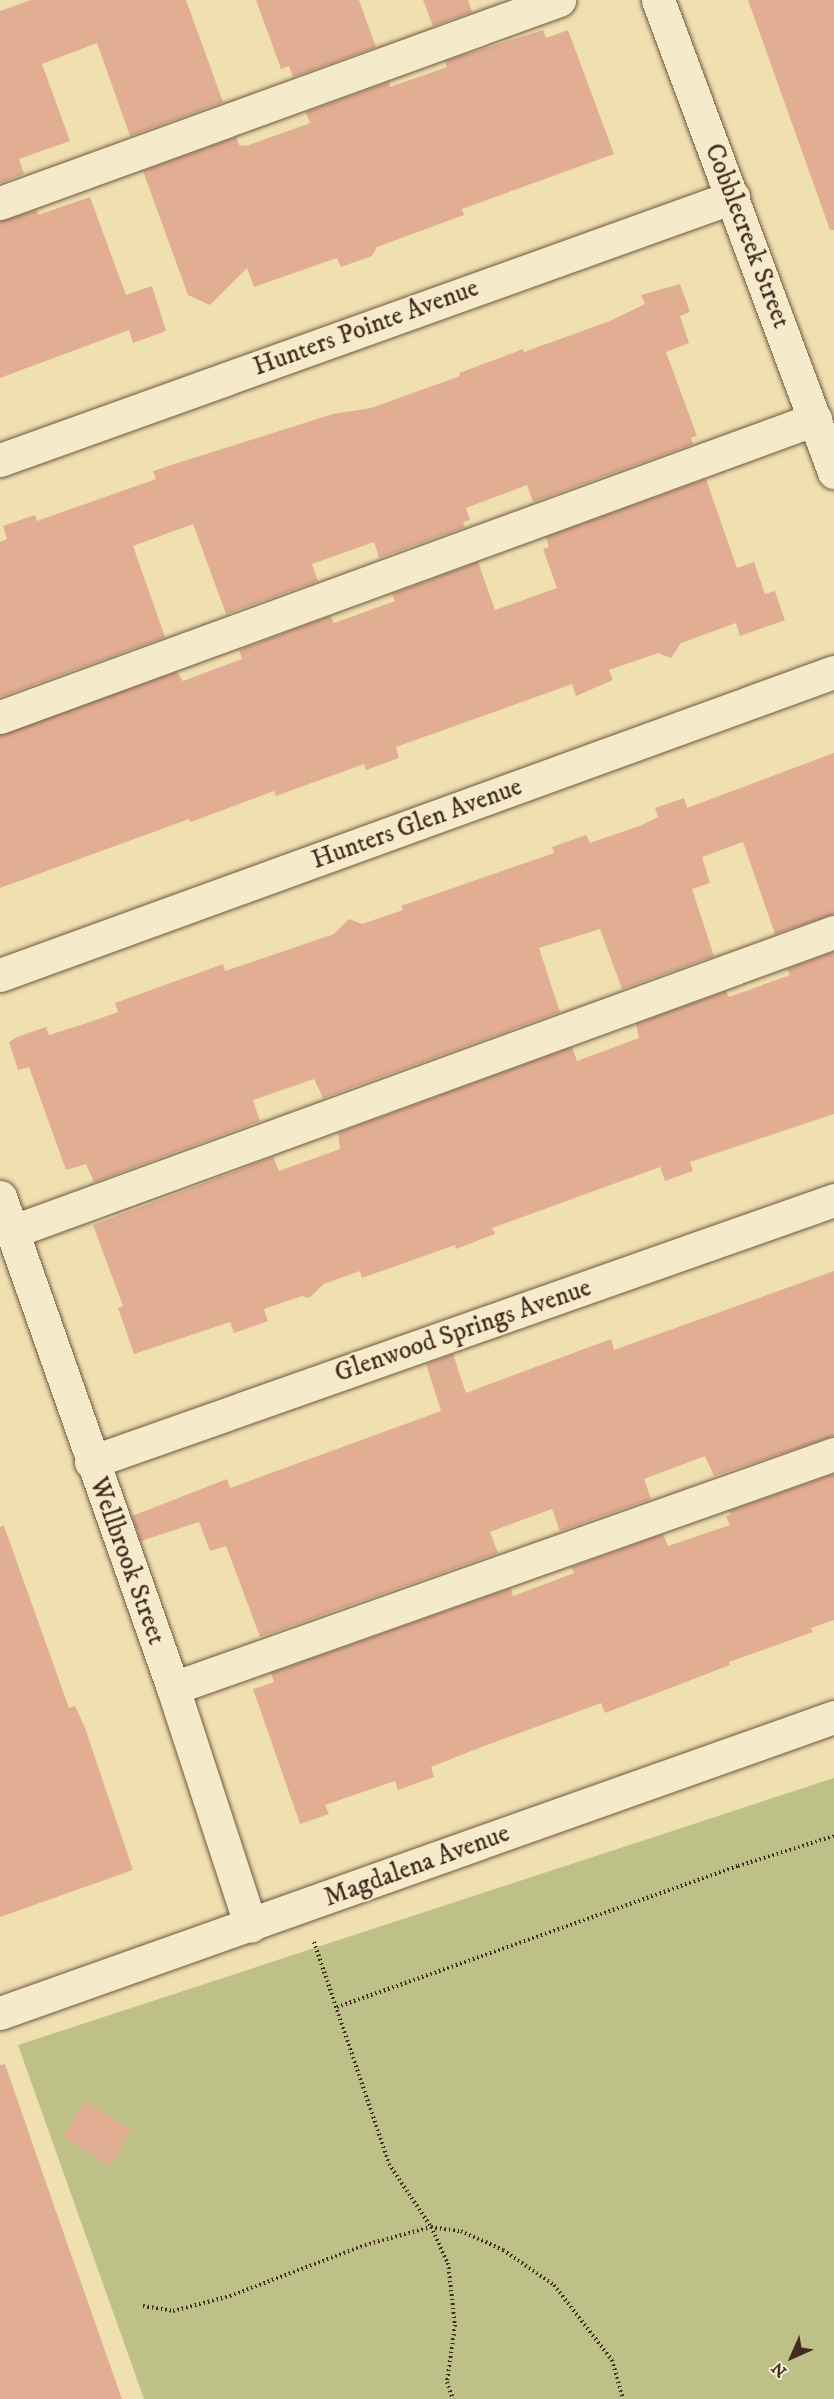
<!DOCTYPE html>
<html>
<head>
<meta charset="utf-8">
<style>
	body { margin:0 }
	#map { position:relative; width:834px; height:2399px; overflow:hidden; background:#f0e0af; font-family:"IM FELL DW Pica",serif }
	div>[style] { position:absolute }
	.green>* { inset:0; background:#bdc188 }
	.building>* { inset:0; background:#e2ae93 }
	.path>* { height:4px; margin-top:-2px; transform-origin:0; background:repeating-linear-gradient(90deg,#442a1f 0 1.5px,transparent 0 4.5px) }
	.roads { filter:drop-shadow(0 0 2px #6f5843) drop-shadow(0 0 2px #6f5843) }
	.minor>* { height:33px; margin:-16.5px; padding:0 16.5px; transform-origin:16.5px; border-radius:16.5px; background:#f5ebcb }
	span { translate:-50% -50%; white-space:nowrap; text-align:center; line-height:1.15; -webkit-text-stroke:4.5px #f5ebcb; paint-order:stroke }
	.street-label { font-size:26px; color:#442a1f }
	.north { position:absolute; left:762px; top:2327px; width:60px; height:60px; -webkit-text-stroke:4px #f5ebcb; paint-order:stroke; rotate:225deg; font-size:16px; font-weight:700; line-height:24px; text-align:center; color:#442a1f }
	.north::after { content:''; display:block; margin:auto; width:21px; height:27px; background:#442a1f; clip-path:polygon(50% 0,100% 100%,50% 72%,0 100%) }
</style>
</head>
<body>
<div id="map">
	<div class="green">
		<div style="clip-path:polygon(834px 1778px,834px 2399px,144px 2399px,18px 2045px)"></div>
	</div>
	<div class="building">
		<div style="clip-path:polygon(31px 0,186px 0,223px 102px,130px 136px,97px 43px,42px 64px,70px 141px,19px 159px,24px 174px,0 183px,0 11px)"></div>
		<div style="clip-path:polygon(256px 0,359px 0,376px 47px,293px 77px,289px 66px,281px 69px)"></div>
		<div style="clip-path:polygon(423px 0,468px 0,472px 12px,433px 26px)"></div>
		<div style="clip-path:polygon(748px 0,834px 0,834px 230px,830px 230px)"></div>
		<div style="clip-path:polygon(543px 30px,546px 38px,568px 30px,614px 154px,462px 209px,464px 215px,377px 247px,372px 256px,341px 267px,337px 258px,254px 287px,247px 268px,210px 305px,188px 295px,143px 171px,236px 137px,239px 145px,246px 146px,310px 123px,306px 112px,389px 82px,390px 87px,447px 67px,445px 61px)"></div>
		<div style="clip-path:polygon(90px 197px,126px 295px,152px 286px,166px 331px,133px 343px,129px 330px,0 378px,0 221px,37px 210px,38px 215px)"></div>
		<div style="clip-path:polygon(680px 284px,690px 312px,680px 316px,689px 343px,666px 352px,697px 436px,691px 438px,693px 444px,533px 502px,527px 485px,466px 508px,470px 520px,463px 522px,465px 527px,379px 558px,374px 542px,312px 564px,318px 581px,226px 614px,193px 524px,133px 546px,165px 637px,0 697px,0 542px,7px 539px,3px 526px,35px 515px,37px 521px,156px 479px,153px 471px,184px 461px,333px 414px,371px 408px,460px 376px,459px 373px,523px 349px,524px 352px,610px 321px,645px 304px,641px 295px)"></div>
		<div style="clip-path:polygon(706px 479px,737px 568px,754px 562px,765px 594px,775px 591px,785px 620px,740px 636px,736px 623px,681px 643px,671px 658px,658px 653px,609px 670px,613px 680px,576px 696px,572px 684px,396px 747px,399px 758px,366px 770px,364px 764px,276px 796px,274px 791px,191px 822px,189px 819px,0 888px,0 735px,177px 672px,183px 681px,242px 659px,239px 650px,330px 616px,334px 623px,395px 601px,392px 594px,478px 562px,495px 610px,557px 588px,543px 549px,549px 547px,546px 537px)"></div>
		<div style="clip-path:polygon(834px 753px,834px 914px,775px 934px,743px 842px,702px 857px,710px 883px,692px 889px,714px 956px,622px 989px,600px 929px,539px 948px,560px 1012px,323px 1098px,314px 1079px,253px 1100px,260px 1121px,94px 1182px,86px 1164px,66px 1170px,29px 1067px,18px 1070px,9px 1042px,17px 1037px,46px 1027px,49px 1035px,87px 1023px,118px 1012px,115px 1003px,223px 964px,225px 971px,334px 934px,349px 919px,362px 924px,403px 910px,401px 906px,554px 853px,552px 847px,586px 835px,590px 843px,642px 825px,658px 817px,655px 808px,684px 798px,687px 808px)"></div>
		<div style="clip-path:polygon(834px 952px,834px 1114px,690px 1162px,693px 1171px,665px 1181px,660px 1167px,492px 1228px,495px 1234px,456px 1249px,455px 1245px,362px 1278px,360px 1271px,324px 1284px,309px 1298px,302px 1296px,264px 1309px,268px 1321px,234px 1333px,230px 1322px,134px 1354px,118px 1308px,123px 1306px,93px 1225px,273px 1157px,279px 1171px,340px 1149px,338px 1133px,572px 1047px,577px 1061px,639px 1038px,636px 1024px,726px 991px,729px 997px,790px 975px,787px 969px)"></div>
		<div style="clip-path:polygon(834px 1271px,834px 1436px,714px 1476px,705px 1456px,644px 1479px,651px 1499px,560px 1531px,552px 1509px,490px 1532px,498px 1553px,260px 1637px,226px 1546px,210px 1551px,199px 1522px,141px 1541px,132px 1516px,227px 1479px,230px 1488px,441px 1411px,426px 1364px,453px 1354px,466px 1393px,611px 1339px,614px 1350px)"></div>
		<div style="clip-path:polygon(834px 1474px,834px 1620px,811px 1628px,813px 1632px,729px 1662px,730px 1665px,605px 1713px,601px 1703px,479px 1748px,431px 1767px,434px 1777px,398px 1790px,395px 1781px,325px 1805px,329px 1814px,300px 1824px,253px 1689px,274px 1682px,271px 1673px,511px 1588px,513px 1596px,574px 1573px,572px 1567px,663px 1534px,668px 1546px,730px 1525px,726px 1516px,731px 1515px,729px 1511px)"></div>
		<div style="clip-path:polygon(4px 1526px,69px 1708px,75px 1706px,85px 1728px,133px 1870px,0 1917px,0 1527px)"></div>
		<div style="clip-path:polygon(5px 2064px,52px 2200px,122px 2399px,0 2399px,0 2065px)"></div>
		<div style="clip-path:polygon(85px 2101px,131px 2130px,111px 2166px,63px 2137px)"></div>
	</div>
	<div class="path">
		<div style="left:314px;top:1942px;width:234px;rotate:71.3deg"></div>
		<div style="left:389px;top:2164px;width:76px;rotate:56.3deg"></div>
		<div style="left:431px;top:2227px;width:40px;rotate:65deg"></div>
		<div style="left:448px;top:2263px;width:62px;rotate:83.6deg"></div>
		<div style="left:455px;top:2325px;width:58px;rotate:98deg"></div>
		<div style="left:447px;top:2382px;width:18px;rotate:71deg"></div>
		<div style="left:337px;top:2007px;width:425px;rotate:-19.4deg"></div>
		<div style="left:738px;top:1866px;width:101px;rotate:-17.4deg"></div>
		<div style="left:143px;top:2306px;width:30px;rotate:9deg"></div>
		<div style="left:173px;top:2311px;width:59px;rotate:-14.7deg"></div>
		<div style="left:230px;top:2296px;width:144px;rotate:-20.7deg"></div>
		<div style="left:365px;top:2245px;width:68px;rotate:-15.3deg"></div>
		<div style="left:431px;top:2227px;width:30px;rotate:8deg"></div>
		<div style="left:461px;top:2231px;width:46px;rotate:24.3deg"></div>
		<div style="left:503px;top:2250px;width:62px;rotate:34.5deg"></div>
		<div style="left:554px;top:2285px;width:95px;rotate:52.3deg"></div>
		<div style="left:612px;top:2360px;width:41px;rotate:74.2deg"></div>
	</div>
	<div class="roads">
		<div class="minor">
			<div style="left:658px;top:0;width:504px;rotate:69.55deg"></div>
			<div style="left:0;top:203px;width:595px;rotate:-19.96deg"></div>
			<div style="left:0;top:460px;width:779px;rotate:-19.74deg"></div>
			<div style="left:0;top:717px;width:868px;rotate:-20.08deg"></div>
			<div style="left:0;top:975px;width:887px;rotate:-19.97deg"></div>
			<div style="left:0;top:1197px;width:521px;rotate:70.59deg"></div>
			<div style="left:173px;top:1688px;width:250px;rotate:71.9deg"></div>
			<div style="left:11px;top:1232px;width:876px;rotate:-20.03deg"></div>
			<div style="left:91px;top:1462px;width:788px;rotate:-19.42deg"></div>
			<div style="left:173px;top:1688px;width:701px;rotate:-19.49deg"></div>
			<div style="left:0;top:2013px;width:885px;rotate:-19.54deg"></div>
		</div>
	</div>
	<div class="street-label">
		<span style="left:747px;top:236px;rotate:69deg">Cobblecreek Street</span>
		<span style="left:366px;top:328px;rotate:-20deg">Hunters Pointe Avenue</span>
		<span style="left:417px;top:824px;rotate:-20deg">Hunters Glen Avenue</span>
		<span style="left:463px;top:1331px;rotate:-19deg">Glenwood Springs Avenue</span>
		<span style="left:127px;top:1561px;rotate:70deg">Wellbrook Street</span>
		<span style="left:417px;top:1866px;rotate:-20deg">Magdalena Avenue</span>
	</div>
	<div class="north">N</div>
</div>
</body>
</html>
